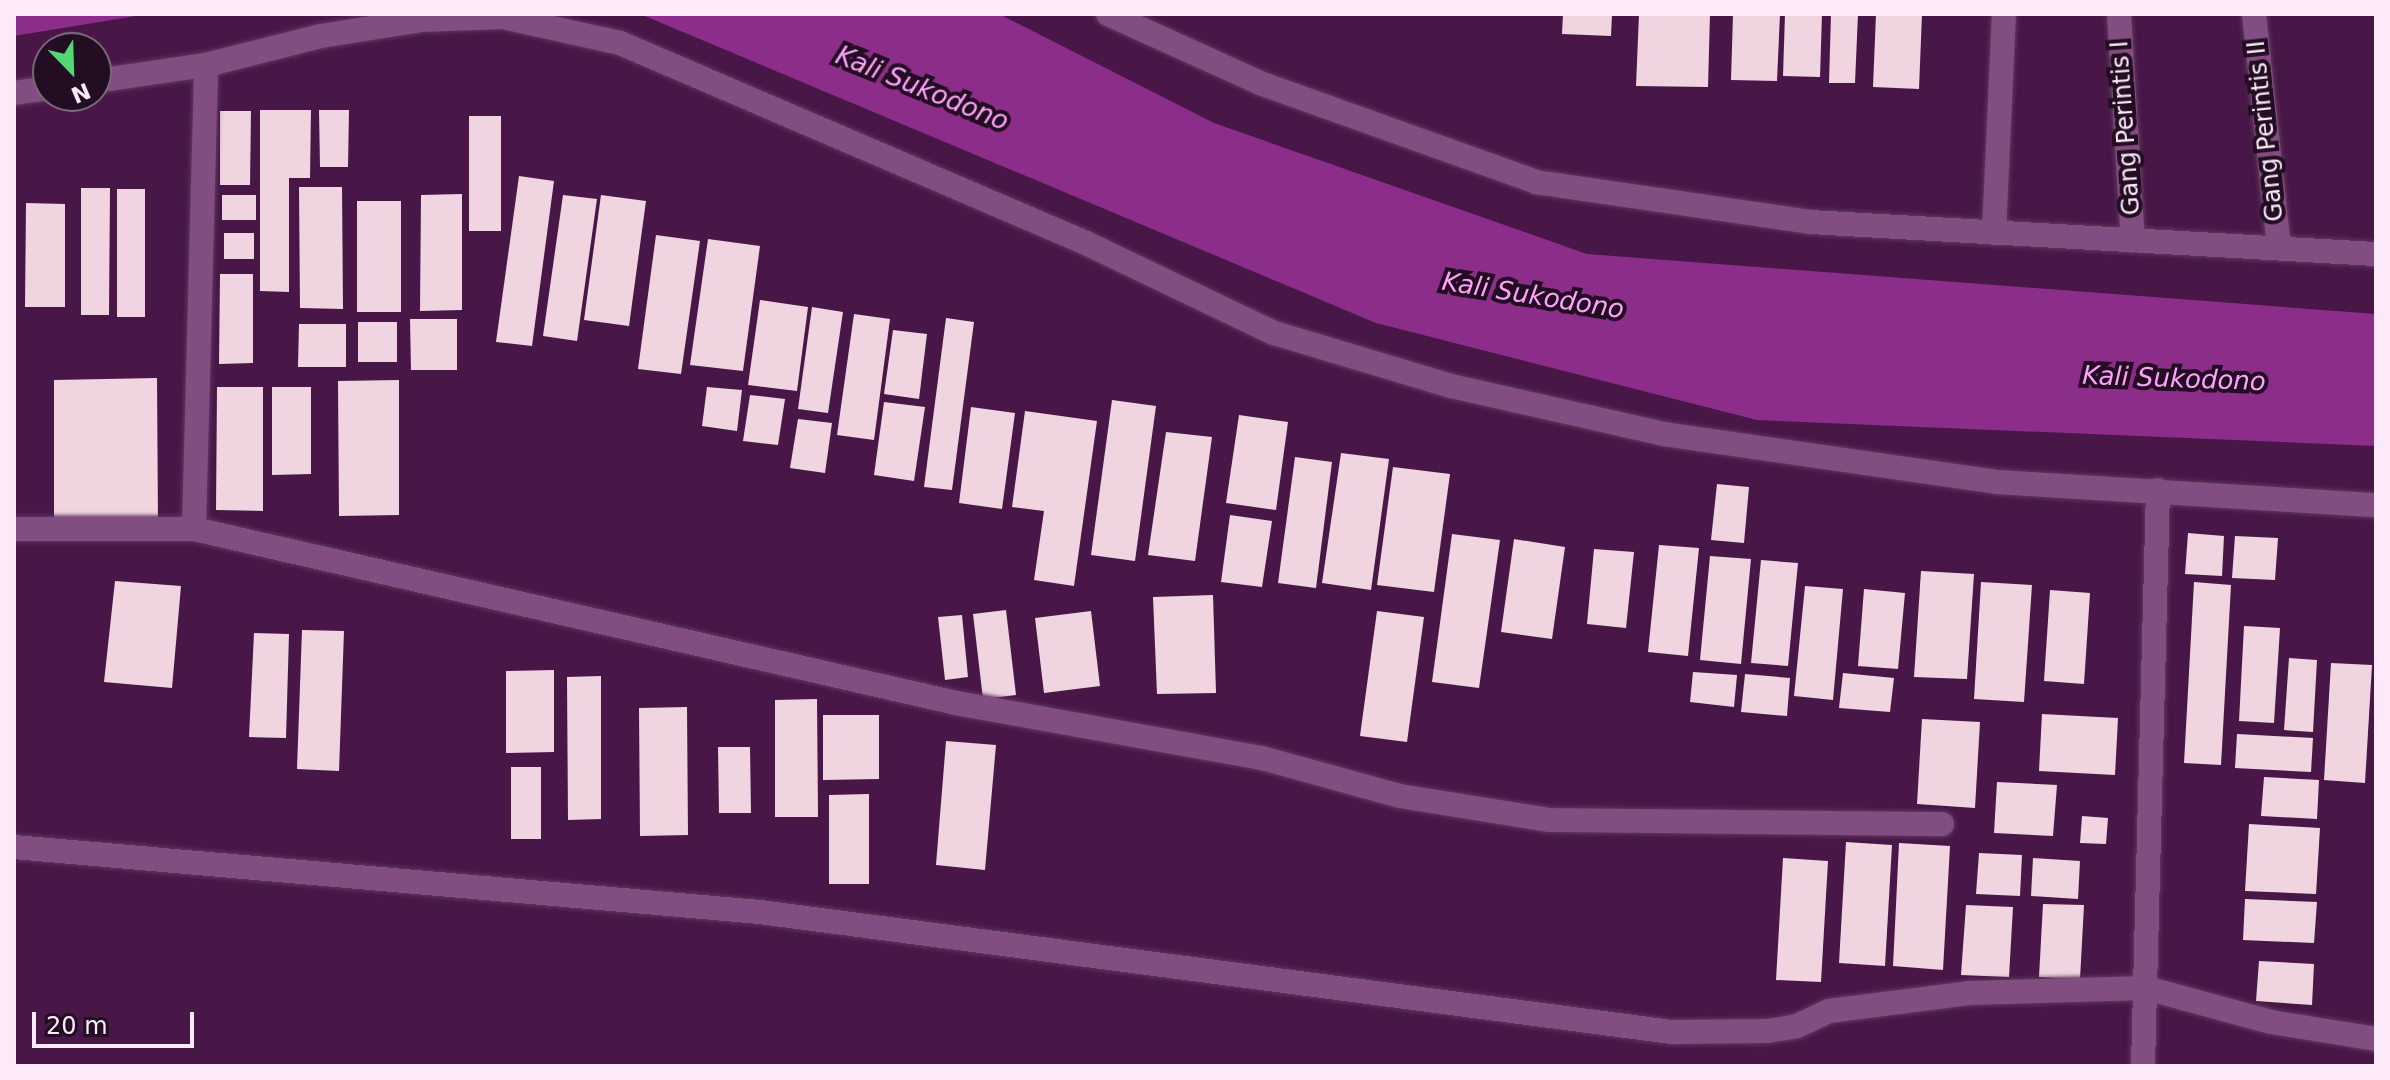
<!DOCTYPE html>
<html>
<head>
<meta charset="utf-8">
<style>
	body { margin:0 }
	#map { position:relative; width:2390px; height:1080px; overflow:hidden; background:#481747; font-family:"DejaVu Sans",sans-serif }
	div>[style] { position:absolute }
	.water>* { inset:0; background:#8b2d89 }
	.building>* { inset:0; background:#f0d5e1 }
	.roads { filter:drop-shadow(0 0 2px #5f385e) drop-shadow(0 0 2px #5f385e) }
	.street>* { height:24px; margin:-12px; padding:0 12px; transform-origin:12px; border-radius:12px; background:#824d80 }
	.secondary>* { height:24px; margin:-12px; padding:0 12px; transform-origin:12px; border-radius:12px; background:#824d80 }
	span { translate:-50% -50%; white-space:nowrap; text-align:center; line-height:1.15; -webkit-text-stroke:8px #230d22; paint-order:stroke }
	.street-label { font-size:24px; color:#fceafb }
	.water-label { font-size:26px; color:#ffa1fb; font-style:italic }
	.frame { position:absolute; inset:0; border:16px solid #fceafb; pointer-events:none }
	.north { position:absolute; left:32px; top:32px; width:80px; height:80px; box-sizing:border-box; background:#230d22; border:2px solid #7a6579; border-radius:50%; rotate:157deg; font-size:22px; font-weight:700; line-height:32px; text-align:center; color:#fceafb }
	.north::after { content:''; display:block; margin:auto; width:28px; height:36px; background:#53d673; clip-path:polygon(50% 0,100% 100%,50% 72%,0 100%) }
	.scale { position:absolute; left:32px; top:1012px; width:162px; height:36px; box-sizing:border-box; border:4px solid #fceafb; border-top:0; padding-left:10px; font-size:24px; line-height:28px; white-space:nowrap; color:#fceafb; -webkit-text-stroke:6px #230d22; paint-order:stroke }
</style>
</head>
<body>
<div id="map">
	<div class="water">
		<div style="clip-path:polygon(14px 14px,148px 14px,14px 36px)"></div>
		<div style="clip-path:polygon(640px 14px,999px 14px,1214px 123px,1587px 254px,2376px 314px,2376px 446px,1757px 420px,1376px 323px)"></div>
	</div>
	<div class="building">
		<div style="clip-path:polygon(1563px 14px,1612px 14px,1611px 36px,1562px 34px)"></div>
		<div style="clip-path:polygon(1639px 14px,1710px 14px,1708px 87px,1636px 86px)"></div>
		<div style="clip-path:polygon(1733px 14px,1780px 14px,1777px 81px,1731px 80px)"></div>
		<div style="clip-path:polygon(1785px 14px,1822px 14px,1820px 77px,1783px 76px)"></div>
		<div style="clip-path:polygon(1831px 14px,1858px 14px,1855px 83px,1829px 83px)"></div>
		<div style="clip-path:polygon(1876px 14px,1922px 14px,1919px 89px,1873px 87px)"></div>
		<div style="clip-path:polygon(260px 110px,311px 110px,310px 178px,289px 178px,289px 292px,260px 291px)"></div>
		<div style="clip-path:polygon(319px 110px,349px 110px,348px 167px,320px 167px)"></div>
		<div style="clip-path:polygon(220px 111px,251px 111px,250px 185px,220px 185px)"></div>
		<div style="clip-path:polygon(469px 116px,501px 116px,501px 231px,469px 231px)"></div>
		<div style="clip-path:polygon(519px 176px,554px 181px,532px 346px,496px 342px)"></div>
		<div style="clip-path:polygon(299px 187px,342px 187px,343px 309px,300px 308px)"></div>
		<div style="clip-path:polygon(81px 188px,110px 188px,109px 315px,81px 315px)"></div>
		<div style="clip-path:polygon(117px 189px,145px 189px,145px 317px,117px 317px)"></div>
		<div style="clip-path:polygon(462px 194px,462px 310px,420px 311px,421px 195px)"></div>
		<div style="clip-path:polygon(222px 195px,256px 195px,256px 220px,222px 220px)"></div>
		<div style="clip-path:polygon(563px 195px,597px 199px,577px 341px,543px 336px)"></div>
		<div style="clip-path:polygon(601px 195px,646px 201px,629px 326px,584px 320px)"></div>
		<div style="clip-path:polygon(357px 201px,401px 201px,401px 312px,357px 312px)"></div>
		<div style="clip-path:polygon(26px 203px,65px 204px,65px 307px,25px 307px)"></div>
		<div style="clip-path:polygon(224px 233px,254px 233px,254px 259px,224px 259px)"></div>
		<div style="clip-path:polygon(656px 235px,700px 241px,681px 374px,638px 369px)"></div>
		<div style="clip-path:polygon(708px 239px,760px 246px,743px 371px,690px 365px)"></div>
		<div style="clip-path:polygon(220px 274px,253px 274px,253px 363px,219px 364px)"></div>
		<div style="clip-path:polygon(760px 300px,808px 307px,797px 391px,748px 385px)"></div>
		<div style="clip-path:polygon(812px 307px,843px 312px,828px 413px,798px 409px)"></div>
		<div style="clip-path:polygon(854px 314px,890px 319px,874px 440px,837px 435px)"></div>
		<div style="clip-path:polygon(946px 318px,974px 322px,952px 490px,924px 487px)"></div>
		<div style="clip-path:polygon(410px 319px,457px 319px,457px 370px,411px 370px)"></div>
		<div style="clip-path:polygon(358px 322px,397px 322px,397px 362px,358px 362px)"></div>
		<div style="clip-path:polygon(299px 324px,346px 324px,346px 367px,298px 367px)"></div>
		<div style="clip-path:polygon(893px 330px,927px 334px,919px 399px,884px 394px)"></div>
		<div style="clip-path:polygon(157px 378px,158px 526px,54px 527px,54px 380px)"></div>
		<div style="clip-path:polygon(399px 380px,399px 515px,339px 516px,338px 381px)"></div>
		<div style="clip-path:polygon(217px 387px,263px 387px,263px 511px,216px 510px)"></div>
		<div style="clip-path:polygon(272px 387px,311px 387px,311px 474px,272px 475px)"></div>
		<div style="clip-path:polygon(707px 387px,742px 390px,737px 431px,702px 426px)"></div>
		<div style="clip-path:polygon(750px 395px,785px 399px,778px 445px,743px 441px)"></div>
		<div style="clip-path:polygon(1112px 400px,1156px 406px,1135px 561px,1091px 555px)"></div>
		<div style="clip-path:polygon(884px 402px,925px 407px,914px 481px,874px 475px)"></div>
		<div style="clip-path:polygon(971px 407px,1015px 413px,1002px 509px,959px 503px)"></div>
		<div style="clip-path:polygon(1025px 411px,1097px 421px,1074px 586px,1034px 580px,1044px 511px,1012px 507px)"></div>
		<div style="clip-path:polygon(1239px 415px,1288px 422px,1276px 510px,1226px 503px)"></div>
		<div style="clip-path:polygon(798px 419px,832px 423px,825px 473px,790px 468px)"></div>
		<div style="clip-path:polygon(1166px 432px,1212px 437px,1195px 561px,1148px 555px)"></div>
		<div style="clip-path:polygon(1341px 453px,1389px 459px,1371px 590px,1322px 583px)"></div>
		<div style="clip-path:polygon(1295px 457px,1332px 462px,1316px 588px,1278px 583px)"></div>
		<div style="clip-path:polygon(1393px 467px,1450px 474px,1434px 592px,1377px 585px)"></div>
		<div style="clip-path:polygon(1717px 484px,1749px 487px,1744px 543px,1711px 540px)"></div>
		<div style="clip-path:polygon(1230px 515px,1272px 521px,1262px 587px,1221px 582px)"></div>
		<div style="clip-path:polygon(2188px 533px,2224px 536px,2222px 576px,2185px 574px)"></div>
		<div style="clip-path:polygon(1452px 534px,1500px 540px,1479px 688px,1432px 682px)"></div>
		<div style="clip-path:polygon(2235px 536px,2278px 538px,2275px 580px,2232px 578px)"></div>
		<div style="clip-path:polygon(1514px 539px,1565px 547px,1552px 639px,1501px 632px)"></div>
		<div style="clip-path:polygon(1659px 545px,1699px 548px,1688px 656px,1648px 652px)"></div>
		<div style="clip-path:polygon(1594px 549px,1634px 552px,1626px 628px,1587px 624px)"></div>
		<div style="clip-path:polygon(1710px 556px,1751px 559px,1741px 664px,1700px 660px)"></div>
		<div style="clip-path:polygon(1761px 560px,1798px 563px,1788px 666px,1751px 663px)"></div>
		<div style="clip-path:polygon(1921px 571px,1974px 574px,1967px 679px,1914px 677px)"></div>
		<div style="clip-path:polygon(115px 581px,181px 586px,172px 688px,104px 682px)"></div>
		<div style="clip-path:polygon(1981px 582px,2032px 585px,2024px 702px,1974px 699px)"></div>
		<div style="clip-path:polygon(2194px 582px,2231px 585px,2221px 765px,2184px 763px)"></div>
		<div style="clip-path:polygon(1805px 586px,1843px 589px,1833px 700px,1794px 696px)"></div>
		<div style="clip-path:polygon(1864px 589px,1905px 593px,1898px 669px,1858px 666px)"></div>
		<div style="clip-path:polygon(2050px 590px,2090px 593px,2084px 684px,2044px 681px)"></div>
		<div style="clip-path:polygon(1213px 595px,1216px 693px,1157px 694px,1153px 597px)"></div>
		<div style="clip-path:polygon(1006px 610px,1016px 695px,983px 699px,973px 614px)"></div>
		<div style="clip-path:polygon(1091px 611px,1100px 686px,1044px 693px,1035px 618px)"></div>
		<div style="clip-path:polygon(1377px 611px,1424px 617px,1407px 742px,1360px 736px)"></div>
		<div style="clip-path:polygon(962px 615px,968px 677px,945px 680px,938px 617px)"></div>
		<div style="clip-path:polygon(2244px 626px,2280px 628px,2274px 723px,2239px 721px)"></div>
		<div style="clip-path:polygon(302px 630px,344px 631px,339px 771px,297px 769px)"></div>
		<div style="clip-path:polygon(254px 633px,289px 634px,286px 738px,249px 737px)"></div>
		<div style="clip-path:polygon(2289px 658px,2317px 660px,2313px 732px,2284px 730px)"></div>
		<div style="clip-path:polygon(2331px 663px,2372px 665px,2365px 783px,2324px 780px)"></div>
		<div style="clip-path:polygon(554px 670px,554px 752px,506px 753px,506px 671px)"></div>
		<div style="clip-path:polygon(1693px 672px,1737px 675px,1734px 707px,1690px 702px)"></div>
		<div style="clip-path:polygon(1843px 673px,1894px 678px,1890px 712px,1839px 708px)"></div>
		<div style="clip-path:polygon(1745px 674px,1790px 678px,1787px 716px,1741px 712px)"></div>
		<div style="clip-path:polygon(601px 676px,601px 819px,568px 820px,567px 677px)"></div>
		<div style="clip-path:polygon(817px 699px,818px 817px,775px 817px,775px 700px)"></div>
		<div style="clip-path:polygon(687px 707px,688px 835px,640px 836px,639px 708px)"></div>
		<div style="clip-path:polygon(2042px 714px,2118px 718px,2115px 775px,2039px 771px)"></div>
		<div style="clip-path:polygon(823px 715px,879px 715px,879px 779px,823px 780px)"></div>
		<div style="clip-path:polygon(1922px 719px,1980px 722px,1975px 808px,1917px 804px)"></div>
		<div style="clip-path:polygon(2237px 734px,2313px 738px,2311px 772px,2235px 768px)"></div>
		<div style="clip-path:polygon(946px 741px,996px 745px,985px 870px,936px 865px)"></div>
		<div style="clip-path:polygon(718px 747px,750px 747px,751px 813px,719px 813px)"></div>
		<div style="clip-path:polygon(511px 767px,541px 767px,541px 839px,511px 839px)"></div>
		<div style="clip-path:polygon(2264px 777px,2319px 780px,2317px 819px,2261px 816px)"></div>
		<div style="clip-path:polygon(1997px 782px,2057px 785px,2053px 836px,1994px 833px)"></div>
		<div style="clip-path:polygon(869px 794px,869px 884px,829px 884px,829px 795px)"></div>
		<div style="clip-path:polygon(2082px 816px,2108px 818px,2106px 844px,2080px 843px)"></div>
		<div style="clip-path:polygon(2249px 824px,2320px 828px,2316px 894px,2245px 891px)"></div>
		<div style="clip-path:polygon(1846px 842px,1892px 845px,1885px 966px,1839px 963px)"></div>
		<div style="clip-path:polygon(1899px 843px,1950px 846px,1943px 970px,1893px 966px)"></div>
		<div style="clip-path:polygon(1979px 853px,2022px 855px,2020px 896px,1976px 894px)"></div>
		<div style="clip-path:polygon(1783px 858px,1828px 861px,1821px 982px,1776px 980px)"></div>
		<div style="clip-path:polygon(2033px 858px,2080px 861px,2078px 899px,2031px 896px)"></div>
		<div style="clip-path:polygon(2245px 899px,2317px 902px,2314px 943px,2243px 940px)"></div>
		<div style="clip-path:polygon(2043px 904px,2084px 905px,2080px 979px,2039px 977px)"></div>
		<div style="clip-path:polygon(1966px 905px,2013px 907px,2009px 977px,1961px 975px)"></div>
		<div style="clip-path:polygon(2259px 961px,2314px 964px,2312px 1005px,2256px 1001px)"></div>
	</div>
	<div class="roads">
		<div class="street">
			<div style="left:1108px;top:14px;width:167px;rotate:24.4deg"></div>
			<div style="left:1260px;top:83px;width:293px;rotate:19.7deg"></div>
			<div style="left:1536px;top:182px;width:277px;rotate:8.3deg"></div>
			<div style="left:1810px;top:222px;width:567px;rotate:3.24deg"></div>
			<div style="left:2119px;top:14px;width:227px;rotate:86.5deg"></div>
			<div style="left:2254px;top:14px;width:234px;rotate:83.9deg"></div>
			<div style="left:1994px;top:233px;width:219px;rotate:-87.4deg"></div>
			<div style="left:14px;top:529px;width:180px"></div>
			<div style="left:194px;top:529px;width:782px;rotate:12.86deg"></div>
			<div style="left:956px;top:703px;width:311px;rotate:10.2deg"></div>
			<div style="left:1262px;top:758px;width:143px;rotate:15.4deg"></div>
			<div style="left:1400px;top:796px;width:152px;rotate:9.1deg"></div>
			<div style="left:1550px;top:820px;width:392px;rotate:0.6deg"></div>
			<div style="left:194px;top:529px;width:464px;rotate:-88.5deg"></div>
			<div style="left:14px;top:847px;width:749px;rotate:4.98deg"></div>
			<div style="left:760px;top:912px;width:920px;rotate:7.5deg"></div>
			<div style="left:1672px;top:1032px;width:95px;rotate:-0.6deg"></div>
			<div style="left:1767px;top:1031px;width:30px;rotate:-9deg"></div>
			<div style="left:1797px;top:1026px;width:35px;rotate:-25deg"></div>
			<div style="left:1829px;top:1011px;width:141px;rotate:-7.3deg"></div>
			<div style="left:1969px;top:993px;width:177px;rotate:-1.6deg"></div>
			<div style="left:2146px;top:988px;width:130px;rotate:15.2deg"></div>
			<div style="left:2271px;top:1022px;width:106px;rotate:9.2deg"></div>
			<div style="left:2143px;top:1066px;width:576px;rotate:-88.51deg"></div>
		</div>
		<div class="secondary">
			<div style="left:96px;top:81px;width:111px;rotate:-8.3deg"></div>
			<div style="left:206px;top:65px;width:119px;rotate:-14.2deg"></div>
			<div style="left:321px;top:36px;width:101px;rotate:-9.1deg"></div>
			<div style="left:421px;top:20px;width:82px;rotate:-2.1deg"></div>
			<div style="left:503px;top:17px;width:120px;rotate:12.5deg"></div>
			<div style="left:620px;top:43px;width:507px;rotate:23.23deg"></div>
			<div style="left:1086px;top:243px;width:208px;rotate:25.6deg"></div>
			<div style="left:1274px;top:333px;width:185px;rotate:16.7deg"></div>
			<div style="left:1451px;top:386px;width:218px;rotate:12.7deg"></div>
			<div style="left:1664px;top:434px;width:336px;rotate:8.2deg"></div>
			<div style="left:1997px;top:482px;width:380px;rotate:3.5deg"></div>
			<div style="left:14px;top:93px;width:34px;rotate:-8deg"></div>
		</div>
	</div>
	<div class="street-label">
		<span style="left:2126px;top:128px;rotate:-94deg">Gang Perintis I</span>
		<span style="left:2266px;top:131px;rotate:-96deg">Gang Perintis II</span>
	</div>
	<div class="water-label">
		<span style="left:922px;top:89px;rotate:22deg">Kali Sukodono</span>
		<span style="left:1533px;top:296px;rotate:9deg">Kali Sukodono</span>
		<span style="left:2174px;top:379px;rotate:2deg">Kali Sukodono</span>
	</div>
	<div class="frame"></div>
	<div class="north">N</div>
	<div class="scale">20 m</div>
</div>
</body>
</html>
